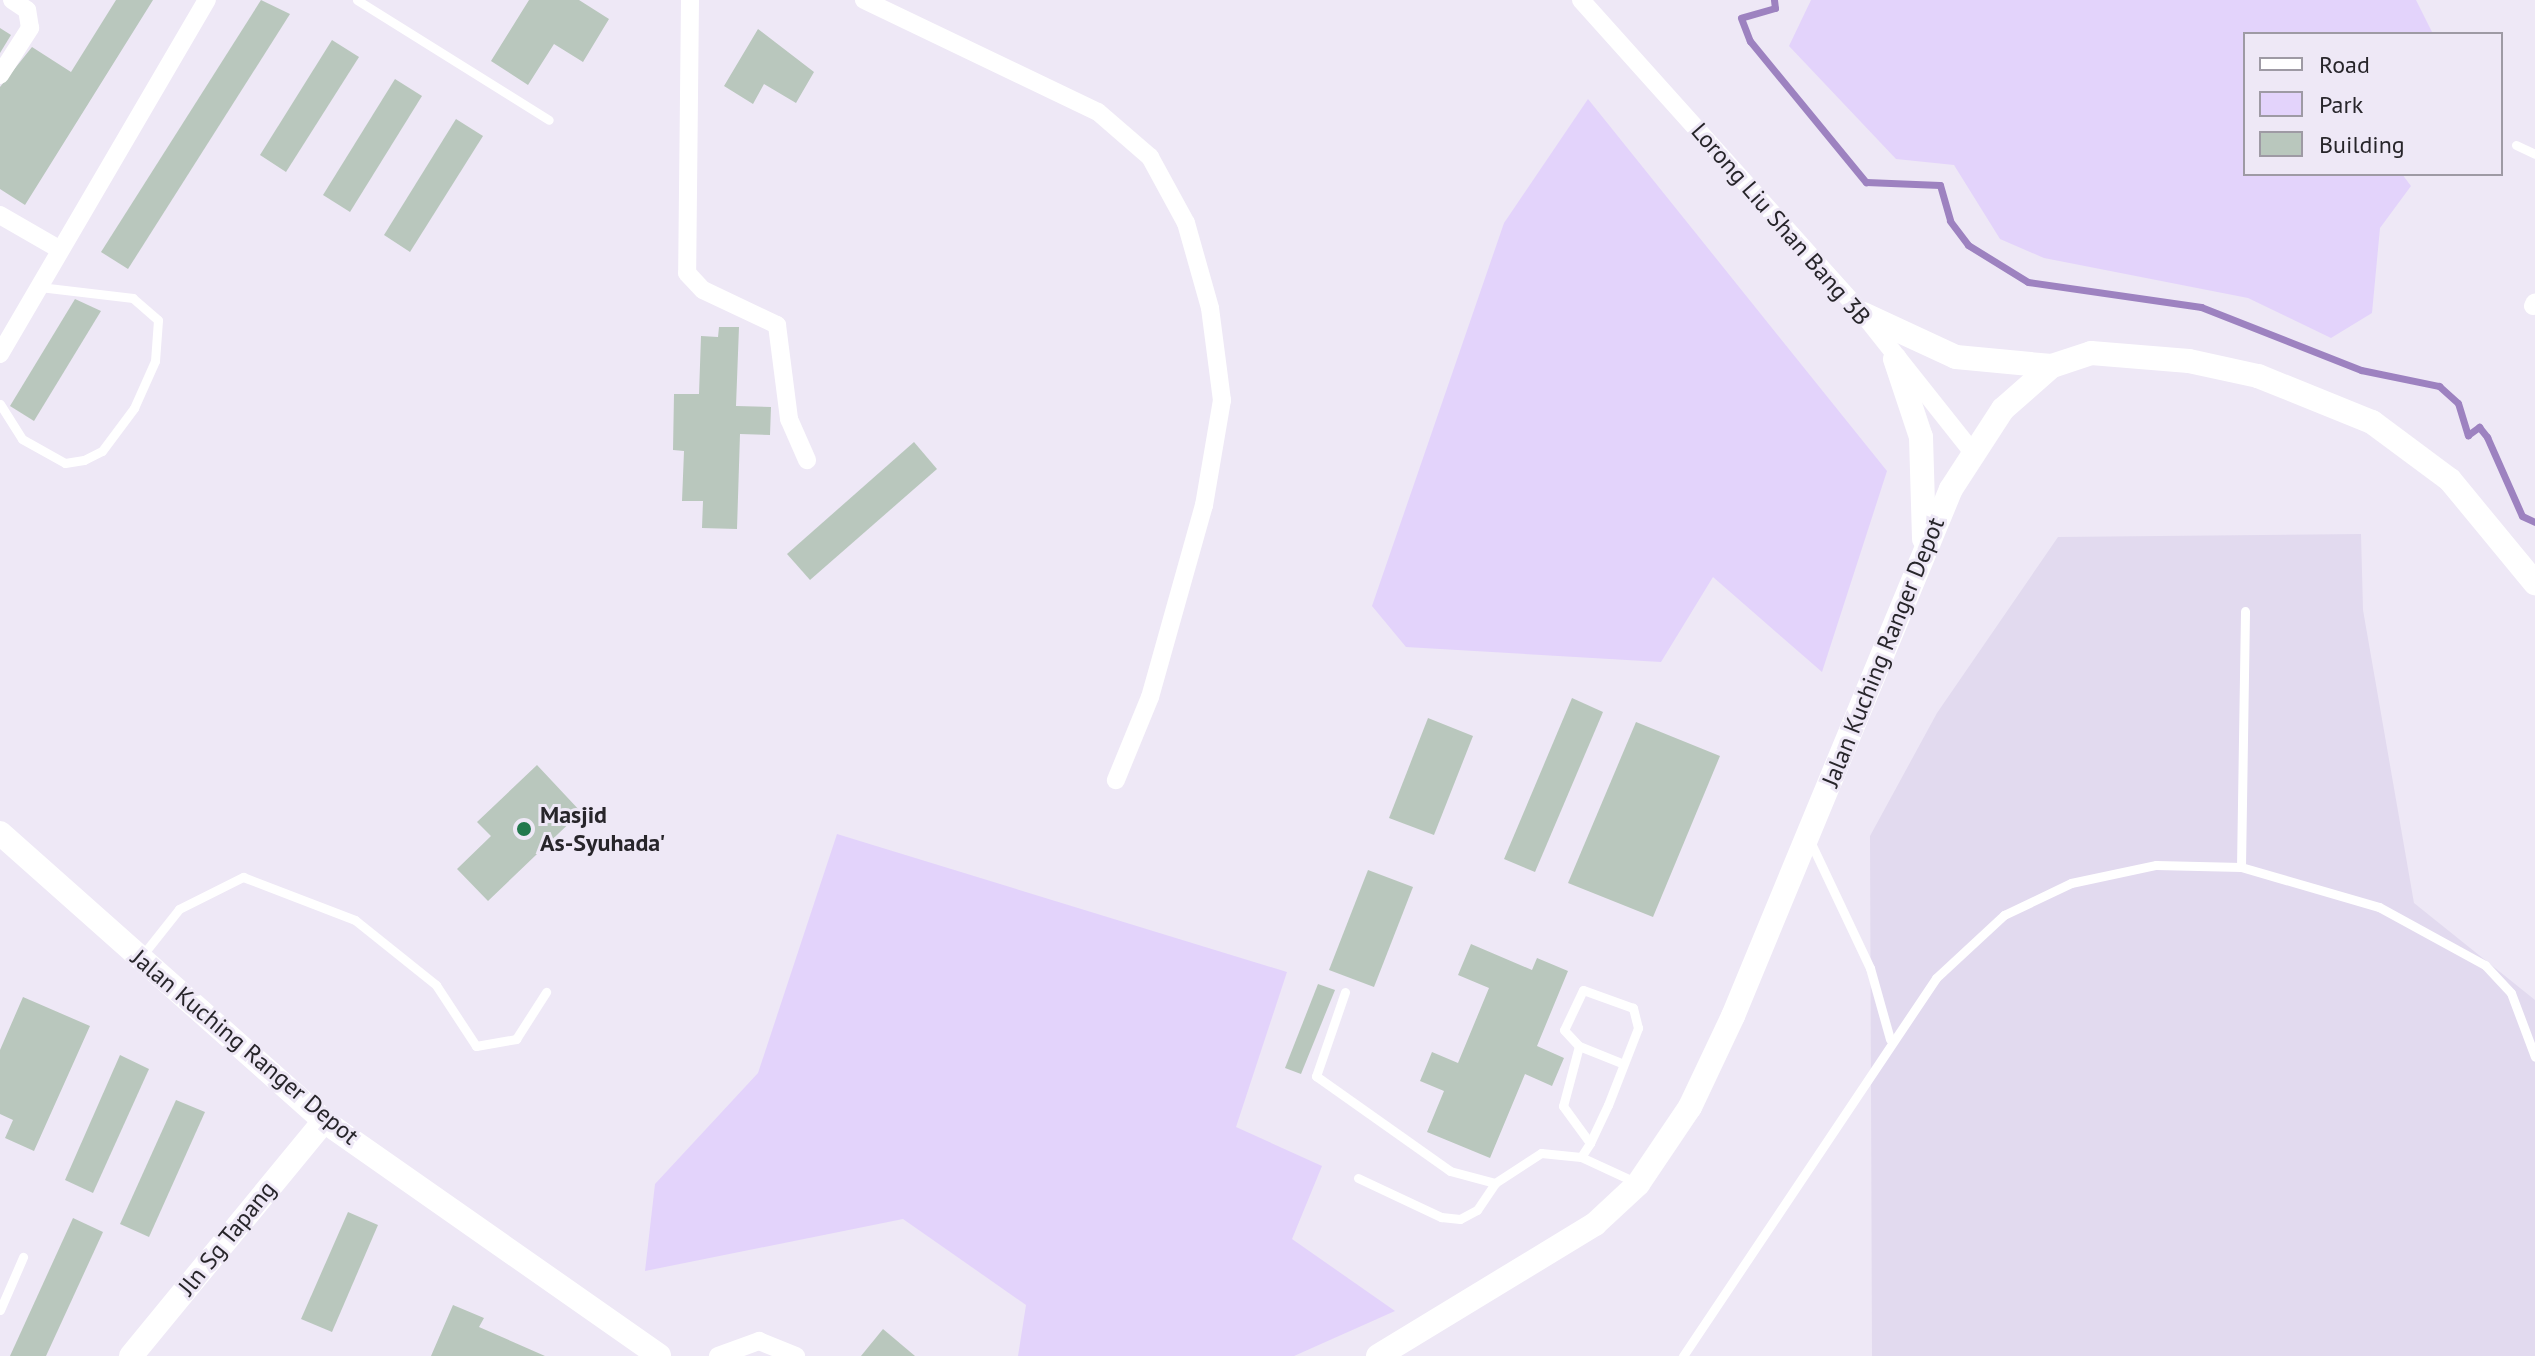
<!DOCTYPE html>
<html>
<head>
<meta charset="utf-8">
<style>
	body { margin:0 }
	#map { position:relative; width:2535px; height:1356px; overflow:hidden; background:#eee8f6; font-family:"PT Sans",sans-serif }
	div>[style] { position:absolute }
	.built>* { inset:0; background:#e2daef }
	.green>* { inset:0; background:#e3d3fb }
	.stream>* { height:7px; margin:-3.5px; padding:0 3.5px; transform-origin:3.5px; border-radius:3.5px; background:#9d82c0 }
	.building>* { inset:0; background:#b9c7bd }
	.lane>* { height:9px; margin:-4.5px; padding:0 4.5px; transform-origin:4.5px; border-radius:4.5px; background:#fff }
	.street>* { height:18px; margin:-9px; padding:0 9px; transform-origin:9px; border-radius:9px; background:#fff }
	.secondary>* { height:24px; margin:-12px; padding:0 12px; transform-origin:12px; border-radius:12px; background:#fff }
	.dots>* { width:22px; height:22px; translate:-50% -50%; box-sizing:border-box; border:4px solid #eee8f6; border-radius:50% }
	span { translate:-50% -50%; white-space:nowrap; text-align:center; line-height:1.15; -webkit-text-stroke:6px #eee8f6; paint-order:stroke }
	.street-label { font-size:24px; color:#27252a }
	.poi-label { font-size:24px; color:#27252a; font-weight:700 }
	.left { translate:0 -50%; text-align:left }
	.legend { position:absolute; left:2243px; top:32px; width:260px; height:144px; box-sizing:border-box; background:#eee8f6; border:2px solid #9e9aa4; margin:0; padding:10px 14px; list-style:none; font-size:24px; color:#27252a }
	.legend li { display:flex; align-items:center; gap:16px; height:40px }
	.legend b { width:40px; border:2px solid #9e9aa4 }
</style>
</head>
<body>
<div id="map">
	<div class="built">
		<div style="clip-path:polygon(2361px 534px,2363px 610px,2414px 903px,2535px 1000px,2535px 1356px,1872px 1356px,1870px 836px,1937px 713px,2058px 537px)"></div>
	</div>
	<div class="green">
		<div style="clip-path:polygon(1811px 0,2416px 0,2433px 34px,2245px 34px,2245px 174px,2402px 174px,2411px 186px,2380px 228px,2372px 313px,2331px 338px,2248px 298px,2044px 258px,2000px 239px,1954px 165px,1896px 159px,1789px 46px)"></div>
		<div style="clip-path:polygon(1588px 99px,1887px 471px,1822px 672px,1713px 577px,1661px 662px,1406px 647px,1372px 606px,1504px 223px)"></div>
		<div style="clip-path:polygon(837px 834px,1287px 972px,1236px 1127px,1322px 1166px,1292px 1239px,1395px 1311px,1294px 1356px,1018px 1356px,1026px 1305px,903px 1219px,645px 1271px,655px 1184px,758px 1073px)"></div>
	</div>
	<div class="stream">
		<div style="left:1774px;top:0;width:8px;rotate:83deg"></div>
		<div style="left:1775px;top:8px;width:35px;rotate:164deg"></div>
		<div style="left:1741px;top:18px;width:25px;rotate:69deg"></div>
		<div style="left:1750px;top:41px;width:183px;rotate:50.6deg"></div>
		<div style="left:1866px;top:182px;width:74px;rotate:2.3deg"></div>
		<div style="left:1940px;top:185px;width:37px;rotate:74deg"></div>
		<div style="left:1950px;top:221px;width:30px;rotate:53deg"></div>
		<div style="left:1968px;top:245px;width:70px;rotate:31.7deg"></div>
		<div style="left:2028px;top:282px;width:175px;rotate:8.2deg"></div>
		<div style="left:2201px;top:307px;width:172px;rotate:21.5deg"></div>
		<div style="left:2361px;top:370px;width:80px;rotate:11.6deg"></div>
		<div style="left:2439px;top:386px;width:25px;rotate:42deg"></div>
		<div style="left:2458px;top:403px;width:34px;rotate:73deg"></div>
		<div style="left:2468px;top:435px;width:14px;rotate:-36deg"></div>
		<div style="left:2479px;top:427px;width:13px;rotate:51deg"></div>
		<div style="left:2487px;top:437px;width:86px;rotate:66.1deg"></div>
		<div style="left:2522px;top:516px;width:14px;rotate:25deg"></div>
	</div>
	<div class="building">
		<div style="clip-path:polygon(116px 0,153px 0,25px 205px,0 189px,0 87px,32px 47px,71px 72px)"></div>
		<div style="clip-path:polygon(261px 0,290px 14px,128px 269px,101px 252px)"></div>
		<div style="clip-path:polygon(529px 0,579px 0,609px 19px,583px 62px,554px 44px,528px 85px,491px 61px)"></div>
		<div style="clip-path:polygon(0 28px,11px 35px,0 53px)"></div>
		<div style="clip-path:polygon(758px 29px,814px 72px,796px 103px,764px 84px,753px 104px,724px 86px)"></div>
		<div style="clip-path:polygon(332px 40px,359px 57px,286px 172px,260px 155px)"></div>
		<div style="clip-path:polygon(395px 79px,422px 96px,350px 212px,323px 195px)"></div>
		<div style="clip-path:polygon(456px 119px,483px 136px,410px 252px,384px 235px)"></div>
		<div style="clip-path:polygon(75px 299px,101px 311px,34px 421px,10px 406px)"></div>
		<div style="clip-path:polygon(719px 327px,739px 327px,736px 406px,771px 407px,770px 435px,740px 434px,737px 529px,702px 528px,703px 501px,682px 501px,684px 451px,673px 450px,674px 394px,699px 394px,701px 336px,718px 337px)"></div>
		<div style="clip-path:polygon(914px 442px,937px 469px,810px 580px,787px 554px)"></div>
		<div style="clip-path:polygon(1572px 698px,1603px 712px,1535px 872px,1504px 859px)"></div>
		<div style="clip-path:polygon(1428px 718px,1473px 736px,1434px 835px,1389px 818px)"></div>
		<div style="clip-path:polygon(1636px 722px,1720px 756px,1653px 917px,1568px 883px)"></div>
		<div style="clip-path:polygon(537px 765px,581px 812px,488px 901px,457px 869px,491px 836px,477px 822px)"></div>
		<div style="clip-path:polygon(1368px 870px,1413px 887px,1374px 987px,1329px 970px)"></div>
		<div style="clip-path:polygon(1471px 944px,1532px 970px,1537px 958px,1568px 971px,1537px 1046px,1564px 1058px,1552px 1086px,1525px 1074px,1490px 1158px,1427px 1132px,1444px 1091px,1420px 1081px,1432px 1052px,1458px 1063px,1489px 988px,1458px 975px)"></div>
		<div style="clip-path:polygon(1318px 984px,1335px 990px,1301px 1074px,1285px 1068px)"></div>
		<div style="clip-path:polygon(23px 997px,90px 1026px,34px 1151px,5px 1138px,13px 1120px,0 1114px,0 1050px)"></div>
		<div style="clip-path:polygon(120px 1055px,149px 1069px,93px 1193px,65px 1180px)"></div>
		<div style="clip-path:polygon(176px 1100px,205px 1112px,149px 1237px,120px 1224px)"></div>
		<div style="clip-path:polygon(348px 1212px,378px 1225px,332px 1332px,301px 1319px)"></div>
		<div style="clip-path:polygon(73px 1218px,103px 1232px,46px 1356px,10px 1356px)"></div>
		<div style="clip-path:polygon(453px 1305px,484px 1318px,479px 1327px,545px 1356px,431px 1356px)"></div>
		<div style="clip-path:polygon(883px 1329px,915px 1356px,861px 1356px)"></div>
	</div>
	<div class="lane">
		<div style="left:357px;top:0;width:226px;rotate:32deg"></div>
		<div style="left:2516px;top:145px;width:21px;rotate:25deg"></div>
		<div style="left:0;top:404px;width:41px;rotate:57.8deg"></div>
		<div style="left:22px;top:439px;width:49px;rotate:29.2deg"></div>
		<div style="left:65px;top:463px;width:19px;rotate:-9deg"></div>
		<div style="left:84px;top:460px;width:20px;rotate:-27deg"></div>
		<div style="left:102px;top:451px;width:54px;rotate:-53.3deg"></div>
		<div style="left:134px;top:408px;width:51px;rotate:-65.9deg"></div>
		<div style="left:155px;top:361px;width:41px;rotate:-85.8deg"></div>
		<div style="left:158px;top:320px;width:33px;rotate:-139deg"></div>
		<div style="left:133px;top:298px;width:94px;rotate:-173.3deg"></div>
		<div style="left:1809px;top:839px;width:143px;rotate:64.7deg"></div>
		<div style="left:1870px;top:968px;width:74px;rotate:74.3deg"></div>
		<div style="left:2241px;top:867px;width:256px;rotate:-89.1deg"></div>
		<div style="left:141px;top:957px;width:61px;rotate:-51.6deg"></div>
		<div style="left:179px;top:909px;width:72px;rotate:-26.6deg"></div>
		<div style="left:243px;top:877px;width:120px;rotate:21deg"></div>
		<div style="left:355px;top:920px;width:104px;rotate:38.7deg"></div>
		<div style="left:436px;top:985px;width:73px;rotate:56.7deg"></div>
		<div style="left:476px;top:1046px;width:41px;rotate:-9.9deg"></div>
		<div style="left:516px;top:1039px;width:56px;rotate:-57.4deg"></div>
		<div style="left:1345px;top:992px;width:89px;rotate:109deg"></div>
		<div style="left:1316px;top:1076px;width:164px;rotate:35.3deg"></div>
		<div style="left:1450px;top:1171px;width:47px;rotate:14.9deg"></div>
		<div style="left:1495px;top:1183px;width:55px;rotate:-33.1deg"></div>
		<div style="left:1541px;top:1153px;width:40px;rotate:5.7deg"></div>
		<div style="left:1581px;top:1157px;width:60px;rotate:24.8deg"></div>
		<div style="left:1579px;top:1046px;width:48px;rotate:21.8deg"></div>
		<div style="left:1581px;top:1157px;width:17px;rotate:-57deg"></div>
		<div style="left:1590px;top:1143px;width:42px;rotate:-64.7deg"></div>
		<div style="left:1608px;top:1105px;width:83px;rotate:-68.7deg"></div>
		<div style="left:1638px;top:1028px;width:21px;rotate:-104deg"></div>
		<div style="left:1633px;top:1008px;width:53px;rotate:-160.2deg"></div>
		<div style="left:1583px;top:990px;width:44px;rotate:115.4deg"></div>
		<div style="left:1564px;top:1030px;width:22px;rotate:47deg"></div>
		<div style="left:1579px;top:1046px;width:62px;rotate:104.9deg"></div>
		<div style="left:1563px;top:1106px;width:46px;rotate:53.9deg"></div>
		<div style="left:1358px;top:1178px;width:92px;rotate:25.2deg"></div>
		<div style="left:1441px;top:1217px;width:19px;rotate:6deg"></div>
		<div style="left:1460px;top:1219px;width:19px;rotate:-28deg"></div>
		<div style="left:1477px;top:1210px;width:32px;rotate:-56deg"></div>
		<div style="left:0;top:1310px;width:58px;rotate:-66.5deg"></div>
		<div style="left:1683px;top:1356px;width:455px;rotate:-56.2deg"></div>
		<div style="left:1936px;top:978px;width:93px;rotate:-42.8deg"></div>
		<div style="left:2004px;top:915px;width:74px;rotate:-25.5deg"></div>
		<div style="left:2071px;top:883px;width:87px;rotate:-12deg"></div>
		<div style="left:2156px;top:865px;width:85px;rotate:1.3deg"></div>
		<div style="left:2241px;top:867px;width:144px;rotate:16.2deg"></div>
		<div style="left:2379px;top:907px;width:121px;rotate:28.7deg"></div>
		<div style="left:2485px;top:965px;width:38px;rotate:47deg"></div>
		<div style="left:2511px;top:993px;width:68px;rotate:69.4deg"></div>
	</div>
	<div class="street">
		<div style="left:690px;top:0;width:273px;rotate:90.6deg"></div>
		<div style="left:687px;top:273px;width:23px;rotate:47deg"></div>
		<div style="left:703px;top:290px;width:82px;rotate:25.3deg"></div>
		<div style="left:777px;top:325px;width:95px;rotate:82.7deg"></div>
		<div style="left:789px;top:419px;width:45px;rotate:66.3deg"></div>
		<div style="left:864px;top:0;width:259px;rotate:25.6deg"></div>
		<div style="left:1098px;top:112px;width:69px;rotate:40.9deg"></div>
		<div style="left:1150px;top:157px;width:75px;rotate:61.4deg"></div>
		<div style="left:1186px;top:223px;width:88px;rotate:74.2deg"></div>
		<div style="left:1210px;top:308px;width:93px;rotate:82.6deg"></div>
		<div style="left:1222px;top:400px;width:107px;rotate:99.7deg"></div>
		<div style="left:1204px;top:505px;width:199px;rotate:105.7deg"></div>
		<div style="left:1150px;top:697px;width:90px;rotate:112.3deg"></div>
		<div style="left:1581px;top:0;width:422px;rotate:48.1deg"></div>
		<div style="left:1863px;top:314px;width:177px;rotate:51.6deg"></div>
		<div style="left:0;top:75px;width:56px;rotate:-57.4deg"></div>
		<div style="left:30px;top:28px;width:18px;rotate:-99deg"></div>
		<div style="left:27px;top:10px;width:18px;rotate:-146deg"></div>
		<div style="left:0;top:215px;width:68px;rotate:30deg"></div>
		<div style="left:2533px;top:306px;width:4px;rotate:-63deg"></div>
		<div style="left:0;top:354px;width:410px;rotate:-59.7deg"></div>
		<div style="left:718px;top:1356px;width:44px;rotate:-20.1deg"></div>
		<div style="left:759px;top:1341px;width:40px;rotate:22deg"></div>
	</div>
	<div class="secondary">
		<div style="left:1863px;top:314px;width:102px;rotate:24.8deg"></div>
		<div style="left:1956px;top:357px;width:96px;rotate:5.4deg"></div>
		<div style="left:1895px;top:359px;width:82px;rotate:71.6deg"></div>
		<div style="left:1921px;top:437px;width:102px;rotate:88.3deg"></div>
		<div style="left:0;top:833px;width:433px;rotate:41.6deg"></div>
		<div style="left:324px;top:1121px;width:409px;rotate:35deg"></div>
		<div style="left:131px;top:1356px;width:304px;rotate:-50.6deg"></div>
		<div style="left:1378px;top:1356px;width:254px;rotate:-31.3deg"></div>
		<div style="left:1595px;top:1224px;width:59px;rotate:-42.9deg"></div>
		<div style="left:1638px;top:1184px;width:93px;rotate:-56deg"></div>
		<div style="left:1690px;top:1107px;width:101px;rotate:-64.7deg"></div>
		<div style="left:1733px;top:1016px;width:570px;rotate:-67.53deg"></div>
		<div style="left:1951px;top:489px;width:95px;rotate:-57deg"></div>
		<div style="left:2003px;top:409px;width:65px;rotate:-41.3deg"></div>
		<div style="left:2052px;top:366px;width:41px;rotate:-18.4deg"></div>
		<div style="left:2091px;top:353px;width:98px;rotate:4.7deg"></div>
		<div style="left:2189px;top:361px;width:71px;rotate:12.3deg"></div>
		<div style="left:2258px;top:376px;width:123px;rotate:22deg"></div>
		<div style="left:2372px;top:422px;width:97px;rotate:36.6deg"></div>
		<div style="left:2450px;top:480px;width:134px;rotate:50.5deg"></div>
	</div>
	<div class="dots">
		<div style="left:524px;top:829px;background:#22794d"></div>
	</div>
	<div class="street-label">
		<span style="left:1781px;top:224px;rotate:49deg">Lorong Liu Shan Bang 3B</span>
		<span style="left:1883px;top:652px;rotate:-68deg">Jalan Kuching Ranger Depot</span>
		<span style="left:245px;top:1047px;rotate:40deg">Jalan Kuching Ranger Depot</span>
		<span style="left:227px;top:1238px;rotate:-51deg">Jln Sg Tapang</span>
	</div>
	<div class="poi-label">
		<span class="left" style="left:540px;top:829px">Masjid<br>As-Syuhada'</span>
	</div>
	<ul class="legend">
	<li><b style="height:10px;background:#fff"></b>Road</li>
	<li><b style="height:22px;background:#e3d3fb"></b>Park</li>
	<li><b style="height:22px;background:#b9c7bd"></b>Building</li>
	</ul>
</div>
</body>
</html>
